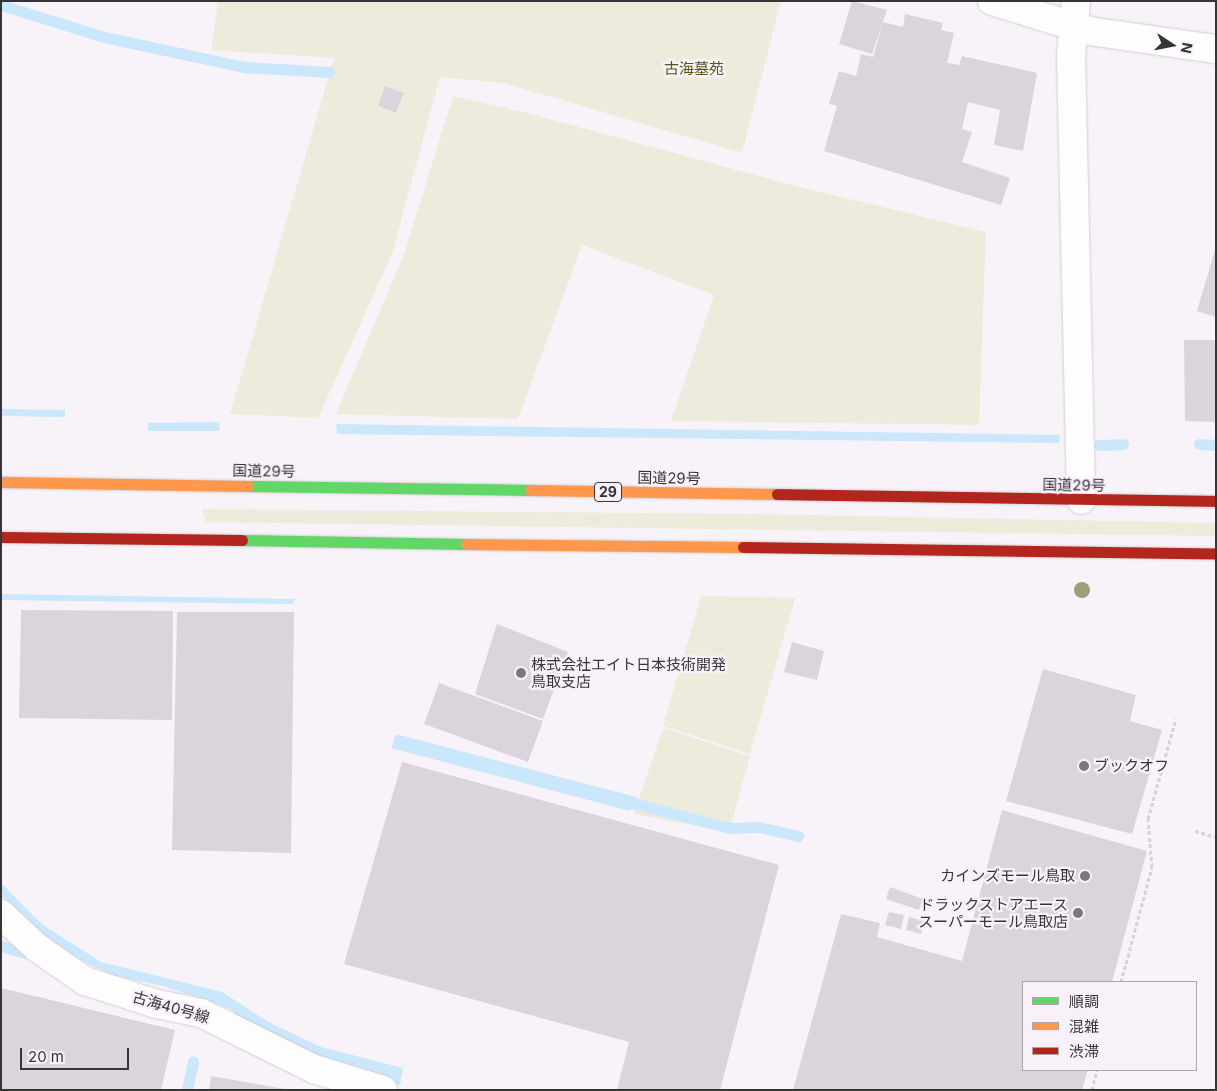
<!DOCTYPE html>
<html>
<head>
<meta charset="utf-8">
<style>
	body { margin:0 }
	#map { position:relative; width:1217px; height:1091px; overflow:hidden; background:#f8f3f8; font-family:Inter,"Noto Sans JP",sans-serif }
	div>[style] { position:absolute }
	.green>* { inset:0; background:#edecdc }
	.water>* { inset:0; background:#cae7fb }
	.stream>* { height:11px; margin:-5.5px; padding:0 5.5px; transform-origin:5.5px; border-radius:5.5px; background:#cae7fb }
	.building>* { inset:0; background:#dcd4dc }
	.path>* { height:3px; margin-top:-1.5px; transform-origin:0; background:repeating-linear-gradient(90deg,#d4d3d5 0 4px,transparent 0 6.5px) }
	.roads { filter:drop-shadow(0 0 1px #d3cfd3) drop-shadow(0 0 1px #d3cfd3) }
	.street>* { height:28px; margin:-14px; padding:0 14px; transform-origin:14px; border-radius:14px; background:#fefdfe }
	.fast>* { height:11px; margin:-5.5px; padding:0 5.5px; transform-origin:5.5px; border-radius:5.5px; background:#63d668 }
	.slow>* { height:11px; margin:-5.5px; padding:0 5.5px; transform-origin:5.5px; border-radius:5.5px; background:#ff974d }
	.jam>* { height:11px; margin:-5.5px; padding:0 5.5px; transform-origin:5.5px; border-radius:5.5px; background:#b3261e }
	.trees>* { width:16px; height:16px; margin:-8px; border-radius:50%; background:#9f9d7a }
	.dots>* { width:14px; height:14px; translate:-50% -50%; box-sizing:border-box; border:2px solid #f9f1fa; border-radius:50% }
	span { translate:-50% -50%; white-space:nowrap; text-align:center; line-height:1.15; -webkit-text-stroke:4.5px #f9f1fa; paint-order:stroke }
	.shield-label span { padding:1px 4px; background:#f9f1fa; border:1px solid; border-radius:4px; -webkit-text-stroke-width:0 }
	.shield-label { font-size:14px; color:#373438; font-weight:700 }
	.park-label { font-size:15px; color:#565713 }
	.street-label { font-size:15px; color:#373438 }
	.poi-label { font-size:15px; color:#373438 }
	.left { translate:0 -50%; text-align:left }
	.right { translate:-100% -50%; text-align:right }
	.frame { position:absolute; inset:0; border:2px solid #373438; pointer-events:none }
	.legend { position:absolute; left:1022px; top:981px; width:175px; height:90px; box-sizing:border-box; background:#f9f1fa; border:1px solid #aba5ac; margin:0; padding:6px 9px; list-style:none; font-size:15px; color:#373438 }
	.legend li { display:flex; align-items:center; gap:10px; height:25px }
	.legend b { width:25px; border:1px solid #aba5ac }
	.north { position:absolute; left:1147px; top:20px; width:50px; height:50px; -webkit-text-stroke:4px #f9f1fa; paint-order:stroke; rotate:101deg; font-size:14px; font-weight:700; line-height:20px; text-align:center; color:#373438 }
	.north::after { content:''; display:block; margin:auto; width:18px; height:22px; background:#373438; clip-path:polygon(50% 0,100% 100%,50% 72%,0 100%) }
	.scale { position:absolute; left:20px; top:1048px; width:109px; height:22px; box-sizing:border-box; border:2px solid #373438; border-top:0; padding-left:6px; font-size:15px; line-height:18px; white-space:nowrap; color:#373438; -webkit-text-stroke:4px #f9f1fa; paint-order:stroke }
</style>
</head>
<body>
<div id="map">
	<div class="green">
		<div style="clip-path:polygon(218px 1px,781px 1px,742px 153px,504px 83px,440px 77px,392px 254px,318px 418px,230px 414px,334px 58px,211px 50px)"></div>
		<div style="clip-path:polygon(453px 96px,527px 113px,796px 186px,986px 232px,979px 425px,671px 421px,714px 295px,582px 245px,518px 419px,336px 414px,404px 254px)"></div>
		<div style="clip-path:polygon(202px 509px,756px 514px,1216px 523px,1216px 536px,206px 522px)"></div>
		<div style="clip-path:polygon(701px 596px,795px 598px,750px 754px,663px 726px)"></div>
		<div style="clip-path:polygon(663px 728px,750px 756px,729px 832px,634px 814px)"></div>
	</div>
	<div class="water">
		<div style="clip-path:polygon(1px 409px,65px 410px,65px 417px,1px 416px)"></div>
		<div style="clip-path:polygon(219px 422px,220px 431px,148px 431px,148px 423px)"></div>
		<div style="clip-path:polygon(336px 424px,1060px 435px,1059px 443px,337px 434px)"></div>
		<div style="clip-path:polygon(1px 594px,295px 599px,293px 604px,1px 600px)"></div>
		<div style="clip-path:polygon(396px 734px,636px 797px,636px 803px,630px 811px,391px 748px)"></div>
		<div style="clip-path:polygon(1px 883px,43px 925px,101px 962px,222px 992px,270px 1023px,321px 1047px,403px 1068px,400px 1085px,363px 1079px,252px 1033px,232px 1010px,206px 1000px,163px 986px,115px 976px,90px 965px,62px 949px,25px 919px,1px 896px)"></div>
	</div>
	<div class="stream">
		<div style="left:1px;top:5px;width:108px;rotate:17.3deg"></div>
		<div style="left:104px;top:37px;width:143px;rotate:12.1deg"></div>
		<div style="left:244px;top:67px;width:85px;rotate:3.4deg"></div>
		<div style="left:1199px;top:444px;width:17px;rotate:3deg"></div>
		<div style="left:1099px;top:445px;width:24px;rotate:-2deg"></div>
		<div style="left:621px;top:800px;width:112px;rotate:14.5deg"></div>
		<div style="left:729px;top:828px;width:30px;rotate:-2deg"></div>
		<div style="left:759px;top:827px;width:40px;rotate:13deg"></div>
		<div style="left:1px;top:946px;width:25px;rotate:16deg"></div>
		<div style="left:187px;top:1090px;width:29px;rotate:-78deg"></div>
	</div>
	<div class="building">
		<div style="clip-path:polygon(852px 1px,887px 10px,872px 54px,839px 44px)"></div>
		<div style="clip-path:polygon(905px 14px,943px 23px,941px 30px,954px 33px,947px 63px,959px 65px,962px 56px,1037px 73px,1023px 151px,994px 145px,1000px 110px,968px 102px,962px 129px,972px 132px,962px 162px,1010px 178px,1001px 205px,824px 151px,837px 106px,829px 104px,839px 71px,856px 76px,861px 54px,873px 57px,883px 22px,903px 27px)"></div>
		<div style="clip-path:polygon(385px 86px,404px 93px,396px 113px,378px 106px)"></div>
		<div style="clip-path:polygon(1215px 250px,1216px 250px,1216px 317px,1197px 311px)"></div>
		<div style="clip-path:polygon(1184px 340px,1216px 340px,1216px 422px,1185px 421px)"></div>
		<div style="clip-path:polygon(21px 610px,173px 611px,172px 720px,19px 718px)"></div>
		<div style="clip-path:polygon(177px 612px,294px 612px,291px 853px,172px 850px)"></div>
		<div style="clip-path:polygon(497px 624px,568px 652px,543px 719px,475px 694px)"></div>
		<div style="clip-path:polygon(792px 642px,824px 651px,817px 680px,784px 672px)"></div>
		<div style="clip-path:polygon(1043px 669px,1136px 695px,1130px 721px,1162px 730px,1132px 834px,1006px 801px)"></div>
		<div style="clip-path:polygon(439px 683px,543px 721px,528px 762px,424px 724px)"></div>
		<div style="clip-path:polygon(402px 762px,779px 865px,720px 1090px,617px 1090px,629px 1042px,344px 964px)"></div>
		<div style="clip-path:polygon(1002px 810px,1147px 851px,1112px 982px,1023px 982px,1023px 1070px,1088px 1070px,1082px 1090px,793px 1090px,841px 914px,880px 923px,877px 937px,962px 961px)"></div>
		<div style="clip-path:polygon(890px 887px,923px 899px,919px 910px,886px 899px)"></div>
		<div style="clip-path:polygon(889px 912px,904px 915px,901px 929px,885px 925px)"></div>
		<div style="clip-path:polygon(909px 917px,925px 921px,921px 934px,906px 930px)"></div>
		<div style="clip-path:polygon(1px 988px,175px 1030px,161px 1090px,1px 1090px)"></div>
		<div style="clip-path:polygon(211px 1076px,285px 1089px,284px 1090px,209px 1090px)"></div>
	</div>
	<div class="path">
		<div style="left:1195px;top:831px;width:22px;rotate:16deg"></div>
		<div style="left:1121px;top:982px;width:119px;rotate:-74.9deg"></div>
		<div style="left:1152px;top:867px;width:48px;rotate:-94.8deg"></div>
		<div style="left:1148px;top:819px;width:105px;rotate:-74.5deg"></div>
		<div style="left:1092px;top:1090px;width:21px;rotate:-76deg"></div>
	</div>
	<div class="roads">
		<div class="street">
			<div style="left:992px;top:1px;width:102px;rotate:17.2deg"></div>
			<div style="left:1089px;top:31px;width:128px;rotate:8.1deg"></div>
			<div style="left:1076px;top:1px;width:55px;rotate:95.2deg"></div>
			<div style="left:1071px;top:56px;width:444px;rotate:88.7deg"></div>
			<div style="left:1px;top:914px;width:48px;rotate:43.3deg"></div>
			<div style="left:36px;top:947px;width:60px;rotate:34.8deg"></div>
			<div style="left:85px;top:981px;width:76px;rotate:17.7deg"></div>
			<div style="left:157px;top:1004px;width:45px;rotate:11.6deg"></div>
			<div style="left:201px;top:1013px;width:126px;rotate:26.4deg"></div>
			<div style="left:314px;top:1069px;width:72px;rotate:16.9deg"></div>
		</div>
		<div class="fast">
			<div style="left:248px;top:486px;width:282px;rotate:0.8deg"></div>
			<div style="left:242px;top:540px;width:224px;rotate:1deg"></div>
		</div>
		<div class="slow">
			<div style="left:1px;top:482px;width:247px;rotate:0.9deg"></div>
			<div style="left:530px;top:490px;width:247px;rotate:0.9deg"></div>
			<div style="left:466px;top:544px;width:277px;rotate:0.6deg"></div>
		</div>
		<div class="jam">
			<div style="left:777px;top:494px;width:439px;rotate:0.9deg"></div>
			<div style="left:1px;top:537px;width:241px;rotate:0.7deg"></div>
			<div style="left:743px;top:547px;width:473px;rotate:0.8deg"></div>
		</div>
	</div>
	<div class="trees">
		<div style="left:1082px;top:590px"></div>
	</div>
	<div class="dots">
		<div style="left:521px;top:673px;background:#7b777b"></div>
		<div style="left:1084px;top:766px;background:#7b777b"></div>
		<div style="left:1085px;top:876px;background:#7b777b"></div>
		<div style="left:1078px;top:913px;background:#7b777b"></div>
	</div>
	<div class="shield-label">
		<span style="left:608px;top:492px">29</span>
	</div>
	<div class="park-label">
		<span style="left:694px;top:69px">古海墓苑</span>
	</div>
	<div class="street-label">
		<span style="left:264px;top:471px;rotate:1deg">国道29号</span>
		<span style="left:669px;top:478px;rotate:1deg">国道29号</span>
		<span style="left:1074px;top:485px;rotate:1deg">国道29号</span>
		<span style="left:171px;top:1007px;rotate:16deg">古海40号線</span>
	</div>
	<div class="poi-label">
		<span class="left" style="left:531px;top:673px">株式会社エイト日本技術開発<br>鳥取支店</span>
		<span class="left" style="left:1094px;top:766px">ブックオフ</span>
		<span class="right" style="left:1075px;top:876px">カインズモール鳥取</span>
		<span class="right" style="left:1068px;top:913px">ドラックストアエース<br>スーパーモール鳥取店</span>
	</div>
	<div class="frame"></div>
	<ul class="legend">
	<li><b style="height:6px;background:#63d668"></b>順調</li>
	<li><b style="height:6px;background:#ff974d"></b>混雑</li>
	<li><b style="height:6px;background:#b3261e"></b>渋滞</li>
	</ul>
	<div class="north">N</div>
	<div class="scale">20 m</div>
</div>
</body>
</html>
